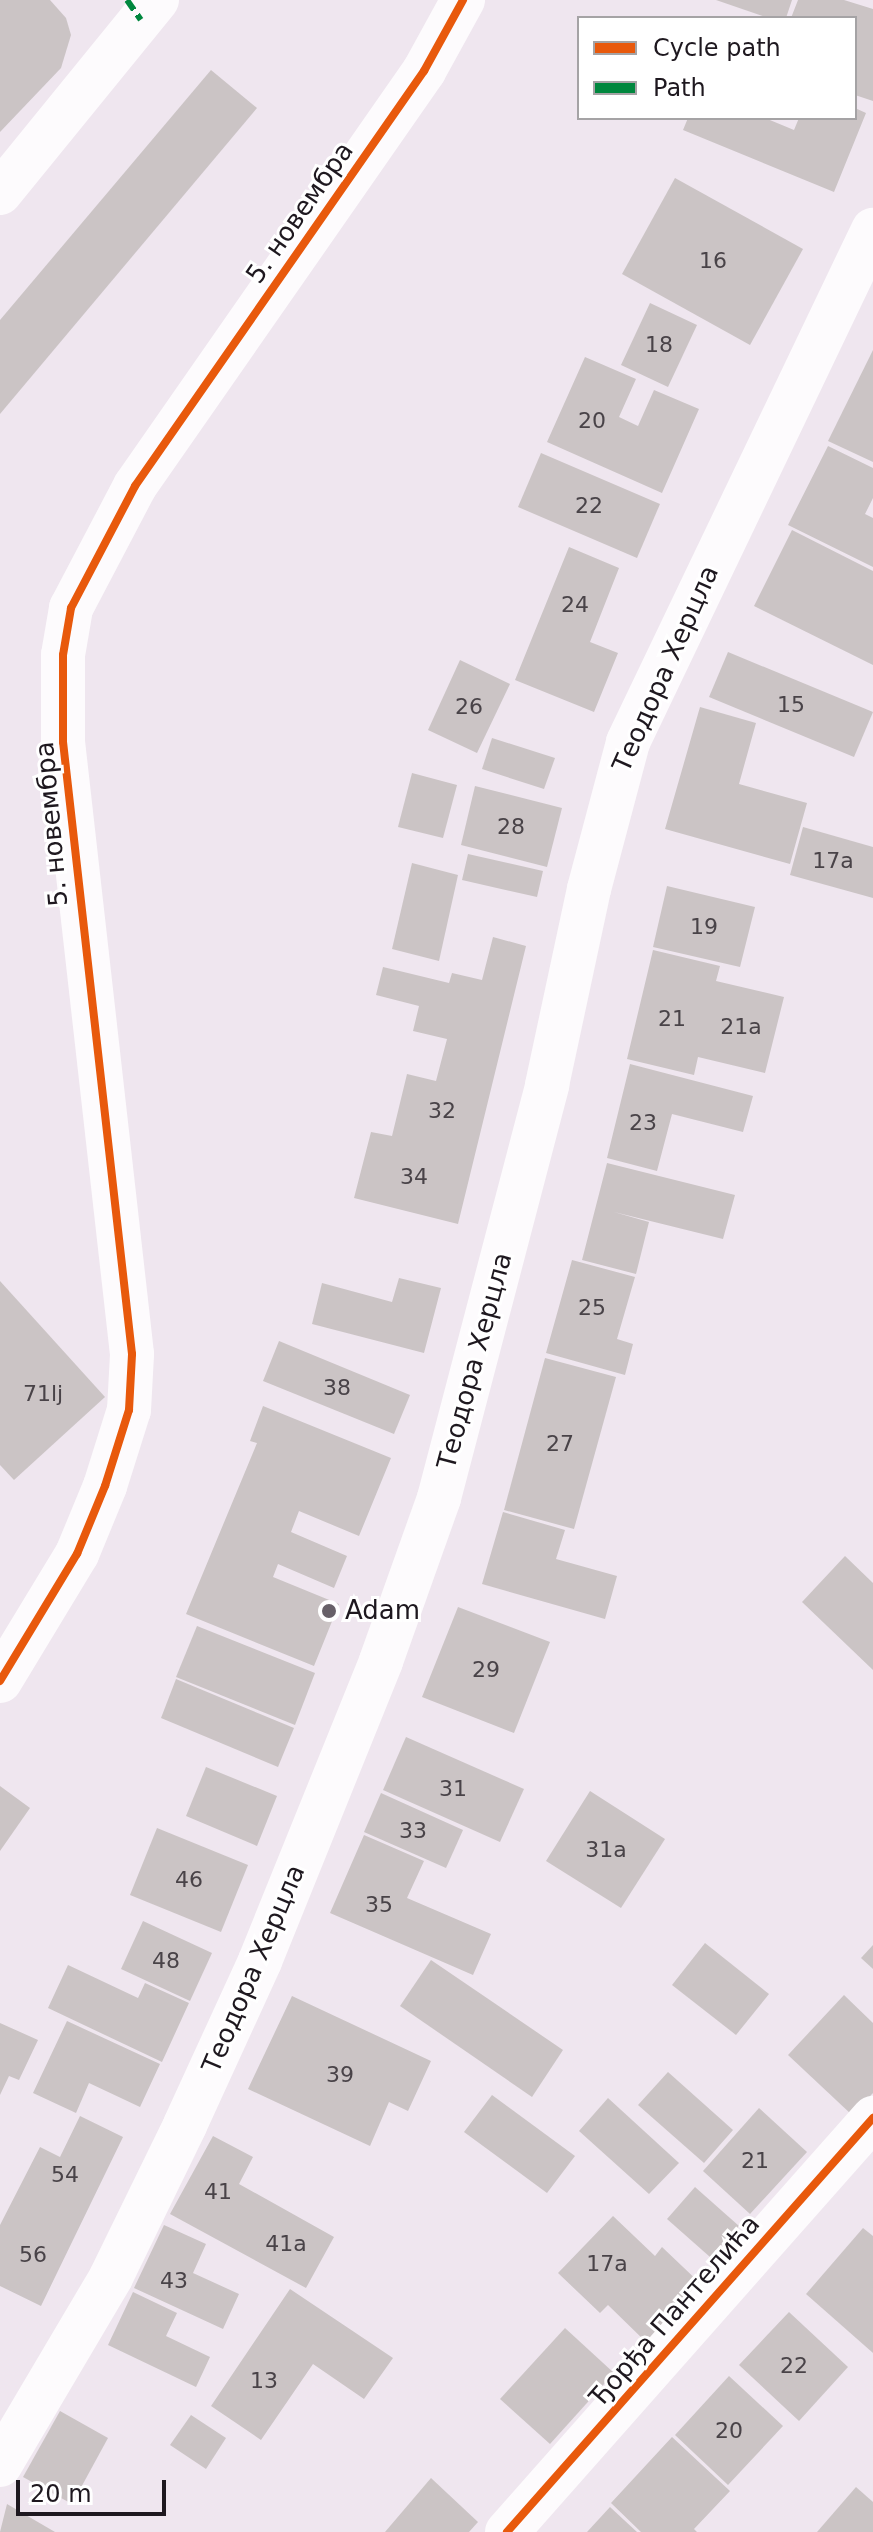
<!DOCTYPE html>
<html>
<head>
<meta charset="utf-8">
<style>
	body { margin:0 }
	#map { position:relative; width:873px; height:2532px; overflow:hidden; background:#efe6ef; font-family:"DejaVu Sans",sans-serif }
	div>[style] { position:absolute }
	.building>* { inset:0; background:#cbc4c5 }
	.minor>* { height:44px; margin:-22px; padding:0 22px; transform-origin:22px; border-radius:22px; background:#fdfbfd }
	.secondary>* { height:44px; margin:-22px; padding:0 22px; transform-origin:22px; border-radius:22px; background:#fdfbfd }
	.quiet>* { height:6px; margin-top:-3px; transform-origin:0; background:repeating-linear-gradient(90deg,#00873e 0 12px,transparent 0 18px) }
	.cycleway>* { height:8px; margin:-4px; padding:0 4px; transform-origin:4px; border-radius:4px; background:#e8590c }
	.dots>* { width:22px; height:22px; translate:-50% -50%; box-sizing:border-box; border:4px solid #fff; border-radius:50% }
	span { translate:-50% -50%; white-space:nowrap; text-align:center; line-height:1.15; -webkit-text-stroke:6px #fff; paint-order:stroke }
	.number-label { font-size:22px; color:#494348 }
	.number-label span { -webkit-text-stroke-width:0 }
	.street-label { font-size:26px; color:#1e181f }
	.poi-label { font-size:26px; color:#1e181f }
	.left { translate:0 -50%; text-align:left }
	.legend { position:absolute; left:577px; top:16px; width:280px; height:104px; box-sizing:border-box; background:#fff; border:2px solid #a5a3a5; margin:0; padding:10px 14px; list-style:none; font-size:24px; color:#1e181f }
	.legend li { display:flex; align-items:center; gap:16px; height:40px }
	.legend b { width:40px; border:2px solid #a5a3a5 }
	.scale { position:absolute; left:16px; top:2480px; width:150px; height:36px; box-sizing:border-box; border:4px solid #1e181f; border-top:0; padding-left:10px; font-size:24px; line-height:28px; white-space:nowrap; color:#1e181f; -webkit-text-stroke:6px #fff; paint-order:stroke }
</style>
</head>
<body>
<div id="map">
	<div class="building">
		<div style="clip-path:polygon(0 0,50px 0,66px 18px,71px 35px,61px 68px,0 132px)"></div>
		<div style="clip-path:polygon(716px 0,792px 0,786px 18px,768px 18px)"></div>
		<div style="clip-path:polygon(798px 0,844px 0,873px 9px,873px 101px,855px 95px,855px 18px,791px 18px)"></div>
		<div style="clip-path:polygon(211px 70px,257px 108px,0 414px,0 320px)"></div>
		<div style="clip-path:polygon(855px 108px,866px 113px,834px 192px,683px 130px,688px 118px,765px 118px,794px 130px,799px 118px,855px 118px)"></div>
		<div style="clip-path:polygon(675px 178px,803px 249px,750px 345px,622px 274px)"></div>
		<div style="clip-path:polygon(650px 303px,697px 325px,668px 387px,621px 365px)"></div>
		<div style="clip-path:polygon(873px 350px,873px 462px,828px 441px)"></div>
		<div style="clip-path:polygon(585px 357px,636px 379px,619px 417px,638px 426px,654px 390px,699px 409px,662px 493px,547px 442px)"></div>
		<div style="clip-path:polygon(828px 446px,873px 468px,873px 498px,865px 514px,873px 518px,873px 567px,788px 525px)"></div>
		<div style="clip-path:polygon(541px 453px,660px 504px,637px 558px,518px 507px)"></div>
		<div style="clip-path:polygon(792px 530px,873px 571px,873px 665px,754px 606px)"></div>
		<div style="clip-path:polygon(569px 547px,619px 568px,590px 642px,618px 653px,594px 712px,515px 680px)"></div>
		<div style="clip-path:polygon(728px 652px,873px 712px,854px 757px,709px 697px)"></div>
		<div style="clip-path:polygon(460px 660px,510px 684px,477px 753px,428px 730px)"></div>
		<div style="clip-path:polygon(700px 707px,756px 723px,739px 784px,807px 803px,790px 864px,665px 829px)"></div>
		<div style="clip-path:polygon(492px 738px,555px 758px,544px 789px,482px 769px)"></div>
		<div style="clip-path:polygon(412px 773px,457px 785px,443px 838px,398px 827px)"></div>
		<div style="clip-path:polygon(475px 786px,562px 808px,547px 867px,461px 845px)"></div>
		<div style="clip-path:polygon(803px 827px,873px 847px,873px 898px,790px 875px)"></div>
		<div style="clip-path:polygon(468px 854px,543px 871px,537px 897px,462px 880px)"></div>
		<div style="clip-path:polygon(412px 863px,458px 875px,439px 961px,392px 949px)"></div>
		<div style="clip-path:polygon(667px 886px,755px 907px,740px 967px,653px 947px)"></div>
		<div style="clip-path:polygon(493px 937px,526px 946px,458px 1224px,354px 1198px,371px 1132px,392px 1136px,407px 1074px,436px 1081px,447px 1039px,413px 1031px,419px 1006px,376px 995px,383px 967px,449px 983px,452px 973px,482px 980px)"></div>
		<div style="clip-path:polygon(653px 950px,720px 966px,716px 981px,784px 997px,765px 1073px,698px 1057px,694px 1075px,627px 1059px)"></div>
		<div style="clip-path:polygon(630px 1064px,753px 1096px,743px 1132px,672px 1114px,657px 1171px,607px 1158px)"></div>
		<div style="clip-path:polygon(607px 1163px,735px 1195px,723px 1239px,614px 1212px,649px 1222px,636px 1274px,582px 1260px)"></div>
		<div style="clip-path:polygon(572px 1260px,635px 1277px,617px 1339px,633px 1344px,625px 1375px,546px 1353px)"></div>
		<div style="clip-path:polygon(399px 1278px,441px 1288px,424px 1353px,312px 1324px,322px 1283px,392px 1302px)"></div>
		<div style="clip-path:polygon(0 1281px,105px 1397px,14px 1480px,0 1465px)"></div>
		<div style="clip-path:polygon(279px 1341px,410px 1395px,394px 1434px,263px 1381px)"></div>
		<div style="clip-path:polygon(545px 1358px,616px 1377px,574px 1529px,504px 1510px)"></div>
		<div style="clip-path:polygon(263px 1406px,391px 1458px,359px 1536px,299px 1511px,291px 1532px,347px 1556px,334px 1588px,278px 1564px,273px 1577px,339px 1604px,314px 1666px,186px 1614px,257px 1443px,250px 1441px)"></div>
		<div style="clip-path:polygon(503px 1512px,565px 1530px,556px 1559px,617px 1576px,605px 1619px,482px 1584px)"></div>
		<div style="clip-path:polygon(845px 1556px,873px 1583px,873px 1670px,802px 1602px)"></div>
		<div style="clip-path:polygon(458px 1607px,550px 1642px,514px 1733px,422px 1697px)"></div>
		<div style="clip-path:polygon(197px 1626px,315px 1673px,295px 1725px,176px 1677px)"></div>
		<div style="clip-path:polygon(176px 1679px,294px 1728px,278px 1767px,161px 1718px)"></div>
		<div style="clip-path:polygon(406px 1737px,524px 1789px,500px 1842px,383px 1790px)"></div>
		<div style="clip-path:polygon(206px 1767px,277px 1796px,257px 1846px,186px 1816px)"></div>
		<div style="clip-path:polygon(0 1786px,30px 1808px,0 1851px)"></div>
		<div style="clip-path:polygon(590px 1791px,665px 1839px,621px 1908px,546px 1861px)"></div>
		<div style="clip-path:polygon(381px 1793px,463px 1830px,446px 1868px,364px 1832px)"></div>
		<div style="clip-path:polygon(157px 1828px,248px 1865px,221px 1932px,130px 1895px)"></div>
		<div style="clip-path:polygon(364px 1835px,424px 1861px,407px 1898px,491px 1934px,473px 1975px,330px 1913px)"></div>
		<div style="clip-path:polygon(143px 1921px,212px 1953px,190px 2001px,121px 1969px)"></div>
		<div style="clip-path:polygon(705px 1943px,769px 1994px,736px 2035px,672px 1985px)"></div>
		<div style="clip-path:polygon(873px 1945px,873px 1969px,861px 1958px)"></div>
		<div style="clip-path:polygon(431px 1960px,563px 2050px,532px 2097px,400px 2006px)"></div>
		<div style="clip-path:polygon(68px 1965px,138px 1998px,145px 1983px,189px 2003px,162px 2062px,48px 2008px)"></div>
		<div style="clip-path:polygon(844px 1995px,873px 2023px,873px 2093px,852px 2115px,788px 2055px)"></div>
		<div style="clip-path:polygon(292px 1996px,431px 2061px,408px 2111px,389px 2102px,370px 2146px,248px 2089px)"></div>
		<div style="clip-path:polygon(67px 2021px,160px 2064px,140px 2107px,89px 2083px,76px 2113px,33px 2093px)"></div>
		<div style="clip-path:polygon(0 2023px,38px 2040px,19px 2080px,9px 2076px,0 2095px)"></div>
		<div style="clip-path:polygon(668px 2072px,733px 2130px,704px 2163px,638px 2105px)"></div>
		<div style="clip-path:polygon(492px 2095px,575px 2156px,547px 2193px,464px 2132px)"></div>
		<div style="clip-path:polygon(608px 2098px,679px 2163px,649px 2194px,579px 2131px)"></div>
		<div style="clip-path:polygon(759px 2108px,807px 2152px,750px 2214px,703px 2171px)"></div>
		<div style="clip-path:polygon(80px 2116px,123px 2137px,41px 2306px,0 2286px,0 2225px,40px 2147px,60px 2157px)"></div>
		<div style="clip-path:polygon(213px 2136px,253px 2157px,239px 2184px,334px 2237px,306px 2288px,170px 2214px)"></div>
		<div style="clip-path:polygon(695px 2187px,739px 2226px,710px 2257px,667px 2219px)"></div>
		<div style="clip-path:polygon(613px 2216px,655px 2256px,662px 2247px,703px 2286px,648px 2344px,608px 2305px,600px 2313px,558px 2273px)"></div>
		<div style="clip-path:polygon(164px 2225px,206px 2244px,193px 2273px,239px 2294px,223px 2329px,134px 2288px)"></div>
		<div style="clip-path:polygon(863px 2228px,873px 2236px,873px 2353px,806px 2294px)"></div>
		<div style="clip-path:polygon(290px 2289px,393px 2358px,364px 2399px,313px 2364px,261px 2440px,211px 2406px)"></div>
		<div style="clip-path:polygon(133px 2292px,177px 2313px,166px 2336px,210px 2357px,196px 2387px,108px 2345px)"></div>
		<div style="clip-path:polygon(789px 2312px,848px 2367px,799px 2421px,739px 2365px)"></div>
		<div style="clip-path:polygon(565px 2328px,614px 2373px,550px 2444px,500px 2399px)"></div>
		<div style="clip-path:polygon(729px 2376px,783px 2426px,728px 2485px,675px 2435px)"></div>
		<div style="clip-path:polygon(60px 2411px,108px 2438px,72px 2504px,23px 2477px)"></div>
		<div style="clip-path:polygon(191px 2415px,226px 2438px,206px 2469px,170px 2445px)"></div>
		<div style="clip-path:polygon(672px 2437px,730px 2491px,694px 2529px,697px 2532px,641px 2532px,611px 2503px)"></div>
		<div style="clip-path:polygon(431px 2478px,478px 2522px,469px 2532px,385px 2532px)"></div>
		<div style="clip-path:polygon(856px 2487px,873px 2502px,873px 2532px,817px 2532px)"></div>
		<div style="clip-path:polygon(7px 2504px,55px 2532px,0 2532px)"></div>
		<div style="clip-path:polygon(610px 2507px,637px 2532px,587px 2532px)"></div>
	</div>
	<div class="minor">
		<div style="left:0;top:193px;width:249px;rotate:-50.9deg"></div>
		<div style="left:0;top:1681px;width:149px;rotate:-58.8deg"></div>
		<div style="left:77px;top:1554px;width:74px;rotate:-67.6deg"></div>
		<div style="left:105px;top:1486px;width:80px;rotate:-72.5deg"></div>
		<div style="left:129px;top:1410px;width:56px;rotate:-86.9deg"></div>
		<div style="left:132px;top:1354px;width:616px;rotate:-96.43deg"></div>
		<div style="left:63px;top:742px;width:87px;rotate:-90deg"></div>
		<div style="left:63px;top:655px;width:48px;rotate:-80.3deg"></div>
		<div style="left:71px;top:608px;width:138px;rotate:-62.3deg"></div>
		<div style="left:135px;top:486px;width:506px;rotate:-55.15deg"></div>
		<div style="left:424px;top:71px;width:81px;rotate:-61.2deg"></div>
		<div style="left:507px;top:2532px;width:553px;rotate:-48.52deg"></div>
	</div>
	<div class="secondary">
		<div style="left:0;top:2465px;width:218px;rotate:-59.4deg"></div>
		<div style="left:111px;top:2277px;width:169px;rotate:-64deg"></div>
		<div style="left:185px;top:2125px;width:180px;rotate:-65.4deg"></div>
		<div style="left:260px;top:1961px;width:323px;rotate:-68deg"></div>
		<div style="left:381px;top:1661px;width:173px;rotate:-70.4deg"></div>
		<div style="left:439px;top:1498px;width:427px;rotate:-75.3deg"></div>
		<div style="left:547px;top:1085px;width:200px;rotate:-77.9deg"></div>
		<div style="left:589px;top:889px;width:152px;rotate:-75.1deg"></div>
		<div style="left:628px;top:742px;width:568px;rotate:-64.43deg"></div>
	</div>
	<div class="quiet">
		<div style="left:127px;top:0;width:24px;rotate:55deg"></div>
	</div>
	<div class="cycleway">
		<div style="left:0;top:1681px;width:149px;rotate:-58.8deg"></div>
		<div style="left:77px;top:1554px;width:74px;rotate:-67.6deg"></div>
		<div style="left:105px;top:1486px;width:80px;rotate:-72.5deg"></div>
		<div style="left:129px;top:1410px;width:56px;rotate:-86.9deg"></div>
		<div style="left:132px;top:1354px;width:616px;rotate:-96.43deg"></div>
		<div style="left:63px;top:742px;width:87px;rotate:-90deg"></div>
		<div style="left:63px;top:655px;width:48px;rotate:-80.3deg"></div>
		<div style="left:71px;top:608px;width:138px;rotate:-62.3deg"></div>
		<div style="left:135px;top:486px;width:506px;rotate:-55.15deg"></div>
		<div style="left:424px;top:71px;width:81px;rotate:-61.2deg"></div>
		<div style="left:507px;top:2532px;width:553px;rotate:-48.52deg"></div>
	</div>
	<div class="dots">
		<div style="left:329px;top:1611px;background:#676068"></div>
	</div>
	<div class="number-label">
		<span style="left:713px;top:261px">16</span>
		<span style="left:659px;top:345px">18</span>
		<span style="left:592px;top:421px">20</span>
		<span style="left:589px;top:506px">22</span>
		<span style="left:575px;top:605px">24</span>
		<span style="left:791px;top:705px">15</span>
		<span style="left:469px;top:707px">26</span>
		<span style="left:511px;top:827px">28</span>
		<span style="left:833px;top:861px">17a</span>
		<span style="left:704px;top:927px">19</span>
		<span style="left:672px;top:1019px">21</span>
		<span style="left:741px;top:1027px">21a</span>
		<span style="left:442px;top:1111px">32</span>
		<span style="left:643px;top:1123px">23</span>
		<span style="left:414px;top:1177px">34</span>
		<span style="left:592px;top:1308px">25</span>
		<span style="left:337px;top:1388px">38</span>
		<span style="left:43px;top:1394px">71lj</span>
		<span style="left:560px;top:1444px">27</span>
		<span style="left:486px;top:1670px">29</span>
		<span style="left:453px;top:1789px">31</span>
		<span style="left:413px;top:1831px">33</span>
		<span style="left:606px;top:1850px">31a</span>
		<span style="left:189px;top:1880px">46</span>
		<span style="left:379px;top:1905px">35</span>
		<span style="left:166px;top:1961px">48</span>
		<span style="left:340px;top:2075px">39</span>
		<span style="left:755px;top:2161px">21</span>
		<span style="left:65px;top:2175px">54</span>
		<span style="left:218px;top:2192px">41</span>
		<span style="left:286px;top:2244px">41a</span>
		<span style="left:33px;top:2255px">56</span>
		<span style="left:607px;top:2264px">17a</span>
		<span style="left:174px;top:2281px">43</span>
		<span style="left:794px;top:2366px">22</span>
		<span style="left:264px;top:2381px">13</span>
		<span style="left:729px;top:2431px">20</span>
	</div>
	<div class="street-label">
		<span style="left:300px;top:213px;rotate:-55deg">5. новембра</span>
		<span style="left:666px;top:669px;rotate:-66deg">Теодора Херцла</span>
		<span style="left:52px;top:824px;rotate:-95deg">5. новембра</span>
		<span style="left:475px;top:1361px;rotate:-75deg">Теодора Херцла</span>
		<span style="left:254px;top:1969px;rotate:-67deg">Теодора Херцла</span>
		<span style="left:675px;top:2311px;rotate:-49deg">Ђорђа Пантелића</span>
	</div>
	<div class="poi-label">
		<span class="left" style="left:345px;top:1611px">Adam</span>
	</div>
	<ul class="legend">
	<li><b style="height:10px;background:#e8590c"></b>Cycle path</li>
	<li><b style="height:10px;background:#00873e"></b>Path</li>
	</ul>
	<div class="scale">20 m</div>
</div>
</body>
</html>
